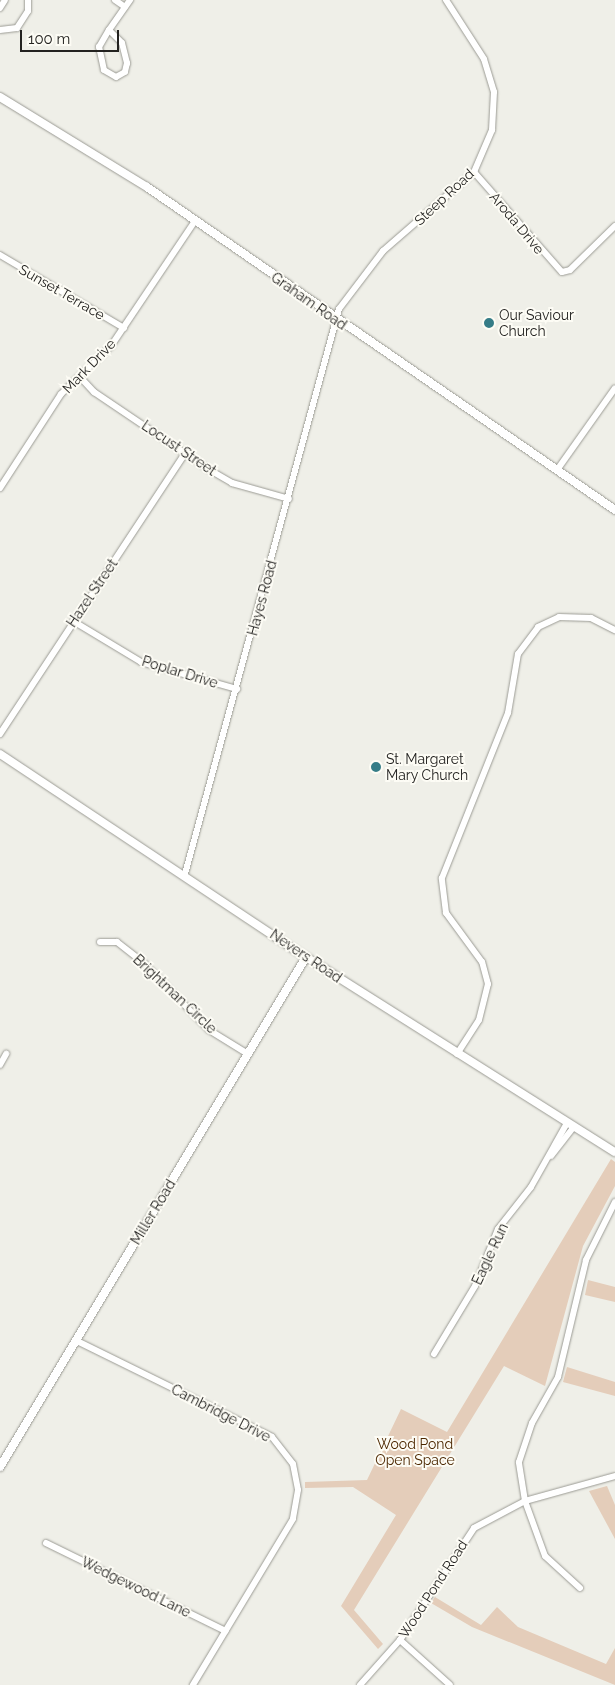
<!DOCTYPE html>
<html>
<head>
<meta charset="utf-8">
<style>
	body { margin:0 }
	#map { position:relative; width:615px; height:1685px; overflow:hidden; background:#efefe8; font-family:Raleway,sans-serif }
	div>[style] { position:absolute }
	.green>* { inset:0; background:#e4cdba }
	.roads { filter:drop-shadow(0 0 1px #9b9b94) drop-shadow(0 0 1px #9b9b94) }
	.minor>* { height:6px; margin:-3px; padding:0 3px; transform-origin:3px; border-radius:3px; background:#fff }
	.tertiary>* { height:8px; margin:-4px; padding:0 4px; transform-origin:4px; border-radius:4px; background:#fff }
	.dots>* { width:14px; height:14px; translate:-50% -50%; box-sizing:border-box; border:2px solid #fdfcf5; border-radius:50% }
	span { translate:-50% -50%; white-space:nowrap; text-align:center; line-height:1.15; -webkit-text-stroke:4px #fdfcf5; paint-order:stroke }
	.street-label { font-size:14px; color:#232220 }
	.poi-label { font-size:14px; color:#232220 }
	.left { translate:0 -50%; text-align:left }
	.park-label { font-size:14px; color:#4c2700 }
	.scale { position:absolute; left:20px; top:30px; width:99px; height:22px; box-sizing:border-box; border:2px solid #232220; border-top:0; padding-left:6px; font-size:15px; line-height:18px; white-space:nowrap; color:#232220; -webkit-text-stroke:4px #fdfcf5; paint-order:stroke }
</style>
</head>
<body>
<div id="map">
	<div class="green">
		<div style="clip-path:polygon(611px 1159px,615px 1162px,615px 1186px,583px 1246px,545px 1386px,504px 1366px,354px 1610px,383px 1644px,378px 1649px,341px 1606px,396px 1515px,353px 1487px,305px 1488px,305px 1482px,367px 1480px,401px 1409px,447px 1432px)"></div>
		<div style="clip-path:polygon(588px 1280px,615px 1287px,615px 1302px,585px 1295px)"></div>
		<div style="clip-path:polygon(567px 1367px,615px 1382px,615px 1396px,563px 1382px)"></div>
		<div style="clip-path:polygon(607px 1486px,615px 1505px,615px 1539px,589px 1491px)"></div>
		<div style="clip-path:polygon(435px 1597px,481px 1625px,497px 1607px,518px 1627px,606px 1664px,615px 1648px,615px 1685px,472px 1627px,431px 1603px)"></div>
	</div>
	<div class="roads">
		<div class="minor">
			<div style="left:115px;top:0;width:12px;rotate:35deg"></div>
			<div style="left:0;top:8px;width:9px;rotate:-58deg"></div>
			<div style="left:0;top:30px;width:17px;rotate:-7deg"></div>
			<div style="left:17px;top:28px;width:20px;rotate:-57deg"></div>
			<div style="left:28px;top:11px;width:11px;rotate:-90deg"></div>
			<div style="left:109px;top:30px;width:18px;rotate:45deg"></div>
			<div style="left:122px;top:43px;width:21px;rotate:76deg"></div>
			<div style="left:127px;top:63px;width:9px;rotate:103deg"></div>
			<div style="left:125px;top:72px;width:10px;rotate:151deg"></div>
			<div style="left:116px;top:77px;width:14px;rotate:-150deg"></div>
			<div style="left:104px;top:70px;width:24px;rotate:-102deg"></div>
			<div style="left:99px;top:47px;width:20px;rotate:-60deg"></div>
			<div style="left:109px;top:30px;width:37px;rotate:-55deg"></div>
			<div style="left:474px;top:172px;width:133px;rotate:48.7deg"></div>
			<div style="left:562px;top:272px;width:8px;rotate:-14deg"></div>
			<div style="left:570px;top:270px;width:63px;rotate:-44.4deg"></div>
			<div style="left:0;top:255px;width:144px;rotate:30.5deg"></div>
			<div style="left:80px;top:377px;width:21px;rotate:47deg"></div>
			<div style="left:94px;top:392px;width:138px;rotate:34deg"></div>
			<div style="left:208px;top:469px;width:28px;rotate:30deg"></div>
			<div style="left:232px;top:483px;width:59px;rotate:15.7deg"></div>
			<div style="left:557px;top:470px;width:100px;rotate:-54.7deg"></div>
			<div style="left:0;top:488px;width:112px;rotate:-57deg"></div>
			<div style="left:61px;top:394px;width:69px;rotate:-43.8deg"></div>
			<div style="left:111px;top:346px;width:151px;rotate:-56.1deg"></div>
			<div style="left:73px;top:621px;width:79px;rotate:31.1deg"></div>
			<div style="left:141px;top:662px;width:100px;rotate:15.7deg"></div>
			<div style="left:0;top:734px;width:336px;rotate:-56.6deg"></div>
			<div style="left:185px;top:874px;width:586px;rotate:-74.75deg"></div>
			<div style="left:339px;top:309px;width:73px;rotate:-52.8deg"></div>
			<div style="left:383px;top:251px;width:121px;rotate:-41deg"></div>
			<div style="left:474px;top:172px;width:46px;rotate:-66.8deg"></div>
			<div style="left:492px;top:130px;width:38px;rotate:-87deg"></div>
			<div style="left:494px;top:92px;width:34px;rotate:-107deg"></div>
			<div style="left:484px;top:59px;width:70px;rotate:-122.8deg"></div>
			<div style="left:100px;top:942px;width:17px"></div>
			<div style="left:117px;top:942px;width:33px;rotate:38deg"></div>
			<div style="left:143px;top:962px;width:95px;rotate:45.9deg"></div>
			<div style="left:209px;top:1030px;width:46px;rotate:31.6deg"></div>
			<div style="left:457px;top:1054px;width:40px;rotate:-57.1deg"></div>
			<div style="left:479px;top:1020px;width:37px;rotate:-76deg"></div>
			<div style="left:488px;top:984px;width:23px;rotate:-105deg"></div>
			<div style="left:482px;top:962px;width:61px;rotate:-126.3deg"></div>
			<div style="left:446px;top:913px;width:35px;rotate:-97deg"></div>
			<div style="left:442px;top:878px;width:178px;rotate:-68.2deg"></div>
			<div style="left:508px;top:713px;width:60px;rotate:-80.4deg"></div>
			<div style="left:518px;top:654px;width:34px;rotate:-53deg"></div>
			<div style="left:538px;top:627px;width:23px;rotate:-25deg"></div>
			<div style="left:559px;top:617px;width:32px;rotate:2deg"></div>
			<div style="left:591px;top:618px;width:27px;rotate:27deg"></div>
			<div style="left:0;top:1065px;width:13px;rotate:-61deg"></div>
			<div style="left:551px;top:1156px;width:37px;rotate:-52deg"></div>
			<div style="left:77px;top:1341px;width:217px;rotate:26.2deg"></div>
			<div style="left:272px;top:1437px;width:34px;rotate:52deg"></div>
			<div style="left:293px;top:1464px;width:26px;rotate:79deg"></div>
			<div style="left:298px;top:1490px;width:29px;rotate:100deg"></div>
			<div style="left:293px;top:1519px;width:194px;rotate:121.1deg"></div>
			<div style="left:434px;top:1354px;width:79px;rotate:-58.9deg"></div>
			<div style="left:475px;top:1286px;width:61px;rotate:-68deg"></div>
			<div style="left:498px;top:1229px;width:53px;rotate:-51.8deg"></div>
			<div style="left:531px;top:1187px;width:73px;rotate:-60.6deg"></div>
			<div style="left:46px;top:1543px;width:200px;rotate:26.1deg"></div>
			<div style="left:580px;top:1588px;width:47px;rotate:-137.6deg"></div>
			<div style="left:545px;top:1556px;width:59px;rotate:-110deg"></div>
			<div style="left:525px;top:1501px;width:39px;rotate:-99deg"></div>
			<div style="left:519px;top:1462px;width:41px;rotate:-71.6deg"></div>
			<div style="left:532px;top:1423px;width:53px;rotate:-60.5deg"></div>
			<div style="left:558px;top:1377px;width:120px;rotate:-76.5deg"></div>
			<div style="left:586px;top:1260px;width:65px;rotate:-63.4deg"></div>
			<div style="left:400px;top:1640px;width:67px;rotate:42deg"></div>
			<div style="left:360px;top:1685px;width:60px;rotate:-48.4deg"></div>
			<div style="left:400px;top:1640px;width:134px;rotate:-56.5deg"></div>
			<div style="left:474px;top:1528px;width:58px;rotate:-27.9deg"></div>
			<div style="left:525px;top:1501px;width:93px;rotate:-15.5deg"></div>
		</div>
		<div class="tertiary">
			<div style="left:0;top:97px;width:172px;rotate:31.5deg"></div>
			<div style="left:147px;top:187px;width:569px;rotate:34.61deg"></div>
			<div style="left:0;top:754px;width:367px;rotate:33.6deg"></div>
			<div style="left:306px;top:957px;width:365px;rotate:32.3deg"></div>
			<div style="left:0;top:1467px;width:595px;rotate:-59.04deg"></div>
		</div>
	</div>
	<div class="dots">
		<div style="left:489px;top:323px;background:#357c87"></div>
		<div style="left:376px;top:767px;background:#357c87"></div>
	</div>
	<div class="street-label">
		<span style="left:444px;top:197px;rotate:-43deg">Steep Road</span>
		<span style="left:517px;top:223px;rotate:50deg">Aroda Drive</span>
		<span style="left:62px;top:292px;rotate:30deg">Sunset Terrace</span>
		<span style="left:309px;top:301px;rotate:35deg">Graham Road</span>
		<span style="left:89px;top:366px;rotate:-46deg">Mark Drive</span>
		<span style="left:179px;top:448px;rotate:34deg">Locust Street</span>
		<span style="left:92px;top:593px;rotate:-56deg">Hazel Street</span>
		<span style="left:262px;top:598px;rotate:-75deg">Hayes Road</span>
		<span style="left:180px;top:672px;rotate:17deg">Poplar Drive</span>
		<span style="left:306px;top:956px;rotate:34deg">Nevers Road</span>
		<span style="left:175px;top:994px;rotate:43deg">Brightman Circle</span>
		<span style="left:153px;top:1212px;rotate:-59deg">Miller Road</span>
		<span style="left:490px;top:1254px;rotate:-65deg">Eagle Run</span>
		<span style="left:221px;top:1413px;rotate:27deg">Cambridge Drive</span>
		<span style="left:136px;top:1587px;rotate:26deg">Wedgewood Lane</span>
		<span style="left:433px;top:1589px;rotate:-57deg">Wood Pond Road</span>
	</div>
	<div class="poi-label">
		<span class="left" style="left:499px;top:323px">Our Saviour<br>Church</span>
		<span class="left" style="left:386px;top:767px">St. Margaret<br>Mary Church</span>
	</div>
	<div class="park-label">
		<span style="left:415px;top:1452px">Wood Pond<br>Open Space</span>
	</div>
	<div class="scale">100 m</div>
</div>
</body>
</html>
